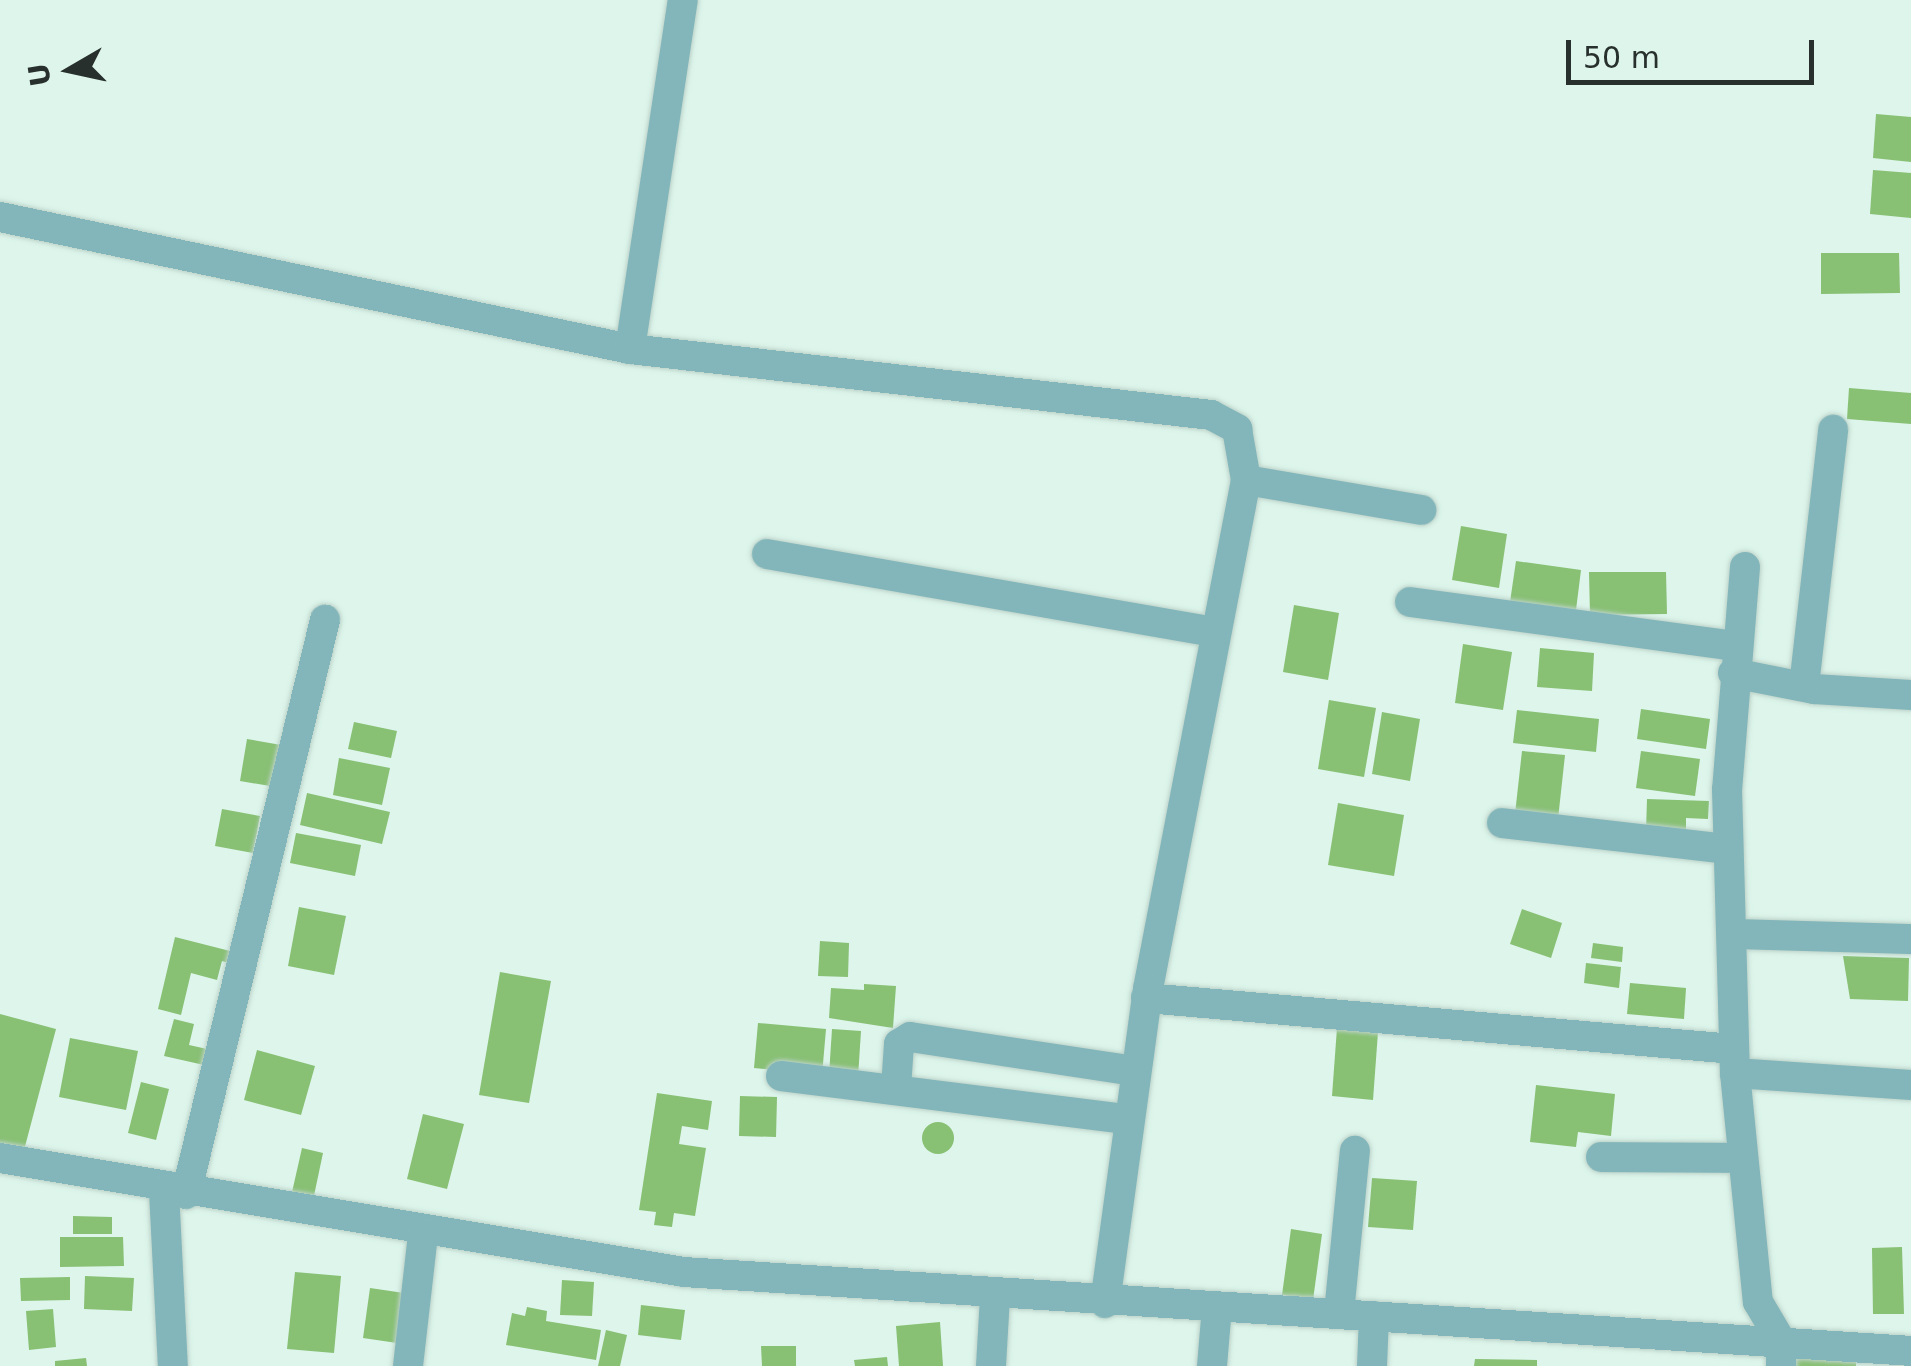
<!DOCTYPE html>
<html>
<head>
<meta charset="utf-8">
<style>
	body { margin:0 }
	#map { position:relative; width:1911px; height:1366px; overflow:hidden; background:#ddf5eb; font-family:"DejaVu Sans",sans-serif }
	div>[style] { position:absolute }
	.building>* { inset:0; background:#88c074 }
	.round { border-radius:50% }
	.roads { filter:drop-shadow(0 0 2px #bcd2c9) drop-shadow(0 0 2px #bcd2c9) }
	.minor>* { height:30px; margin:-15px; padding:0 15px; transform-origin:15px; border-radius:15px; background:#83b6ba }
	span { translate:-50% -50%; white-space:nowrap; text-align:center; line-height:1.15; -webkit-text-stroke:8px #ddf5eb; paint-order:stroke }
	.north { position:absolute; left:20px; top:20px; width:100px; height:100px; -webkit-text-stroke:8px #ddf5eb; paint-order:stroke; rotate:261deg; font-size:28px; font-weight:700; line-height:40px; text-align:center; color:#27302c }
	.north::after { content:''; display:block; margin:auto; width:35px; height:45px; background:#27302c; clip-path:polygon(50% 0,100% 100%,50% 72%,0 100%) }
	.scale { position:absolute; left:1566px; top:40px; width:248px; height:45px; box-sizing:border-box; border:5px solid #27302c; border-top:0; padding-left:12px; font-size:30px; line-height:35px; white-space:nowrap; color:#27302c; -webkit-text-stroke:8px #ddf5eb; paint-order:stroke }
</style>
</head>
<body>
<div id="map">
	<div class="building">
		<div style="clip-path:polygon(1876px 114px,1911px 117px,1911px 162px,1873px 158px)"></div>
		<div style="clip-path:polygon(1873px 170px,1911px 173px,1911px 218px,1870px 214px)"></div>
		<div style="clip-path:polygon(1821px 253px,1899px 253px,1900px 293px,1821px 294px)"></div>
		<div style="clip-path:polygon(1849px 388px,1911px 393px,1911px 424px,1847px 419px)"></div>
		<div style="clip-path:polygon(1461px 526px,1507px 534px,1499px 588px,1452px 580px)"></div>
		<div style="clip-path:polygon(1516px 561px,1581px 570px,1576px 610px,1510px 602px)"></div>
		<div style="clip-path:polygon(1589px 572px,1666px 572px,1667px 614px,1590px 615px)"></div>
		<div style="clip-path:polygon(1294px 605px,1339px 613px,1328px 680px,1283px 672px)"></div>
		<div style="clip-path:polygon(1463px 644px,1512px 652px,1503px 710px,1455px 703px)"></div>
		<div style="clip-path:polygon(1540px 648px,1594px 653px,1592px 691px,1537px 687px)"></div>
		<div style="clip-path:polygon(1329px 700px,1376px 708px,1364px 777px,1318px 769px)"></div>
		<div style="clip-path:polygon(1641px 709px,1710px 719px,1706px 749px,1637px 739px)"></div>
		<div style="clip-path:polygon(1517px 710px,1599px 719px,1596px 752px,1513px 743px)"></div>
		<div style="clip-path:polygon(1382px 712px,1420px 719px,1410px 781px,1372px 774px)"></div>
		<div style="clip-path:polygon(354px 722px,397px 731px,391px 758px,348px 749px)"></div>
		<div style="clip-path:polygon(247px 739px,281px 745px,276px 787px,240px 781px)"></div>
		<div style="clip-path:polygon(1522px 751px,1565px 755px,1558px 819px,1515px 814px)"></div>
		<div style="clip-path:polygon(1641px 751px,1700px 759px,1695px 796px,1636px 788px)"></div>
		<div style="clip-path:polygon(339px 758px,390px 768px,382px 805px,333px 795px)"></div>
		<div style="clip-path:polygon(307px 793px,390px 812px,382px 844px,300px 825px)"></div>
		<div style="clip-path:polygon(1647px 799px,1709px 801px,1708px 819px,1686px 818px,1686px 832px,1646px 831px)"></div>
		<div style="clip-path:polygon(1338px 803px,1404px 815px,1394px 876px,1328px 865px)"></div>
		<div style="clip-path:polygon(222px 809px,260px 816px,253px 853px,215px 846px)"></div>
		<div style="clip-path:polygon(296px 833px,361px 845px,355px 876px,290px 863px)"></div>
		<div style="clip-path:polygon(299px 907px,346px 916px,334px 975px,288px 966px)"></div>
		<div style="clip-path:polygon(1522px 909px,1562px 923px,1551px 958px,1510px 944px)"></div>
		<div style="clip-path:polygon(175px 937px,234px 952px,231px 964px,222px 961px,217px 980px,191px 973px,181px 1015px,158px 1009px)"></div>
		<div style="clip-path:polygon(820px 941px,849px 943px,848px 977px,818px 976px)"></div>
		<div style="clip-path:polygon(1593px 943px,1623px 947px,1622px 962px,1591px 958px)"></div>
		<div style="clip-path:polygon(1843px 956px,1909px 958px,1908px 1001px,1850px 999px)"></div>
		<div style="clip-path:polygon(1586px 963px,1621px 967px,1619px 988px,1584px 983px)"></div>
		<div style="clip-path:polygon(500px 972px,551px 981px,529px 1103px,479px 1095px)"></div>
		<div style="clip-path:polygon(1630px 983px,1686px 988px,1684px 1019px,1627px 1014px)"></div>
		<div style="clip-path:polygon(864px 984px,896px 986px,893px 1028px,829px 1018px,831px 988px,864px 990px)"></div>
		<div style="clip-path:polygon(0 1014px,56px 1029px,23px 1154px,0 1147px)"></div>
		<div style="clip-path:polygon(174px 1019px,194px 1024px,189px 1045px,207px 1049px,204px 1065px,164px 1056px)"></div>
		<div style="clip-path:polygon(758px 1023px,826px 1029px,822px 1075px,754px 1068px)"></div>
		<div style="clip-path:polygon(1337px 1028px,1378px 1032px,1373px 1100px,1332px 1096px)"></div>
		<div style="clip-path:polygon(832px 1029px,861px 1031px,858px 1077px,829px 1075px)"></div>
		<div style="clip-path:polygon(70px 1038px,138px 1051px,126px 1110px,59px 1097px)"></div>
		<div style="clip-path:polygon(257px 1050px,315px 1066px,301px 1115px,244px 1100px)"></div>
		<div style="clip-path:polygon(141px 1082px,169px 1089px,156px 1140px,128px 1133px)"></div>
		<div style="clip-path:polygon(1536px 1085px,1615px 1094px,1611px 1136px,1578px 1132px,1576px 1147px,1530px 1142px)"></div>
		<div style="clip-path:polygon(657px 1093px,712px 1101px,708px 1130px,682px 1126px,679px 1144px,706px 1148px,695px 1216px,674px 1213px,672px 1227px,654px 1225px,656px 1212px,639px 1210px)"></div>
		<div style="clip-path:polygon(740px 1096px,777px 1097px,776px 1137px,739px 1136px)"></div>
		<div style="clip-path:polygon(423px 1114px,464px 1124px,447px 1189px,407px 1179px)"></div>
		<div class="round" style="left:922px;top:1122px;width:32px;height:32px"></div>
		<div style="clip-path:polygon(302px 1148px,323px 1153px,312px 1205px,290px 1201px)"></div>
		<div style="clip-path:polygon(1372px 1178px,1417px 1181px,1413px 1230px,1368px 1227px)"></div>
		<div style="clip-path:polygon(73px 1216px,112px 1217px,112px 1234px,73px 1234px)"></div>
		<div style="clip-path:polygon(1291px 1229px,1322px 1234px,1313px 1300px,1282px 1295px)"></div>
		<div style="clip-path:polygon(60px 1237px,123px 1237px,124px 1266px,60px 1267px)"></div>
		<div style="clip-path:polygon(1902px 1247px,1904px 1314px,1873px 1314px,1872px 1248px)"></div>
		<div style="clip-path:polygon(295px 1272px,341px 1276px,334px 1353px,287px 1349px)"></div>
		<div style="clip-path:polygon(85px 1276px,134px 1278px,132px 1311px,84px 1309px)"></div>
		<div style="clip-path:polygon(70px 1277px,70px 1300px,21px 1301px,20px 1278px)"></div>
		<div style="clip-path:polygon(562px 1280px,594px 1282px,592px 1316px,560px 1315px)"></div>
		<div style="clip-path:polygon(370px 1288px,404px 1293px,397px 1343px,363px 1338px)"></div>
		<div style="clip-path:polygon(641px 1305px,685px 1310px,681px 1340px,638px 1335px)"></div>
		<div style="clip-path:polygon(527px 1307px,547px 1311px,546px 1321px,601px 1330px,596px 1360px,506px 1345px,512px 1313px,525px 1316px)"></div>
		<div style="clip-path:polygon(53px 1309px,56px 1347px,29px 1350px,26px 1311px)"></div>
		<div style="clip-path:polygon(940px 1322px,943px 1366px,899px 1366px,896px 1326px)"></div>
		<div style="clip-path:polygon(606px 1330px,627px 1335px,620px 1366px,598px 1366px)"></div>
		<div style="clip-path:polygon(761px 1346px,796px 1346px,796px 1366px,762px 1366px)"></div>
		<div style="clip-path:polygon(887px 1357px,888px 1366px,855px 1366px,854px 1360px)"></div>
		<div style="clip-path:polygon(1796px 1357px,1856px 1359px,1856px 1366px,1795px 1366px)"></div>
		<div style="clip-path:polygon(86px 1358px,87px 1366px,55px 1366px,55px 1361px)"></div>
		<div style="clip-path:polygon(1475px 1359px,1537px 1360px,1537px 1366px,1474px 1366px)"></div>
	</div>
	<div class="roads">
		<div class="minor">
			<div style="left:0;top:217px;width:644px;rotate:11.83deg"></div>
			<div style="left:630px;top:349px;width:353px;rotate:-81.4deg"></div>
			<div style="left:630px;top:349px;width:585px;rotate:6.48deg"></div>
			<div style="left:1211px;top:415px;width:30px;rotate:28deg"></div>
			<div style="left:1237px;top:429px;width:52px;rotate:80deg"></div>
			<div style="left:1246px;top:480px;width:518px;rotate:100.9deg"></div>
			<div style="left:1148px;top:989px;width:317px;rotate:97.8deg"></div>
			<div style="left:1246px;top:480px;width:178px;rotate:9.7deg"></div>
			<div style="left:767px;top:554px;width:454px;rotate:9.9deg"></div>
			<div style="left:1745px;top:567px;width:223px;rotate:94.6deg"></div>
			<div style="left:1727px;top:789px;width:284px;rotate:88.4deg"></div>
			<div style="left:1735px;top:1073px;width:230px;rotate:84.3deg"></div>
			<div style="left:1758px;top:1302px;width:45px;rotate:59.5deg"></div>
			<div style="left:1781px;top:1341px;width:25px;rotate:90deg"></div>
			<div style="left:1410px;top:602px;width:329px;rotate:7.7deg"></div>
			<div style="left:1733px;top:673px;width:83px;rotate:11.2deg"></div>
			<div style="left:1814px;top:689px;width:97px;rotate:3.5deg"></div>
			<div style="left:1804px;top:686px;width:258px;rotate:-83.5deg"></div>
			<div style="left:1502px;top:823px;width:226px;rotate:6.6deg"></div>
			<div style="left:1733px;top:934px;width:178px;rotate:1.6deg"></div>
			<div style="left:1146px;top:998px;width:590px;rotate:4.96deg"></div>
			<div style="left:1735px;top:1073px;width:176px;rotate:3.9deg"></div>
			<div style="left:781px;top:1076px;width:350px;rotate:7.1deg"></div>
			<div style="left:896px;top:1088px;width:44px;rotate:-86.1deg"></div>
			<div style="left:899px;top:1044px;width:13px;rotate:-32deg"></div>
			<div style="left:910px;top:1037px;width:228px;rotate:8.6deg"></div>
			<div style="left:1601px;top:1157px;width:142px;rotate:0.4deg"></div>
			<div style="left:0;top:1158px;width:693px;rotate:9.46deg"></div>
			<div style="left:684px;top:1272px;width:1230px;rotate:3.68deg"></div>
			<div style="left:164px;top:1191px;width:175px;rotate:87.1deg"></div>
			<div style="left:186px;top:1194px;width:591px;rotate:-76.39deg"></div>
			<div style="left:1339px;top:1313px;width:163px;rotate:-84.4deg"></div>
			<div style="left:408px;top:1366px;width:133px;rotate:-83.5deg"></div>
			<div style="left:991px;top:1366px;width:70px;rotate:-86.7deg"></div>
			<div style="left:1212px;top:1366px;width:59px;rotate:-85.2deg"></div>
			<div style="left:1372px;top:1366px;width:50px;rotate:-87.7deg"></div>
		</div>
	</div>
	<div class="north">U</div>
	<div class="scale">50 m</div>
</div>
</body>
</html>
